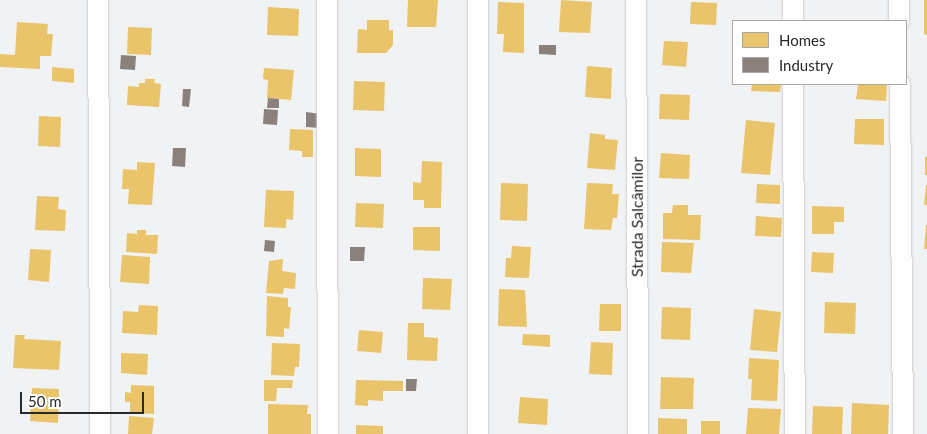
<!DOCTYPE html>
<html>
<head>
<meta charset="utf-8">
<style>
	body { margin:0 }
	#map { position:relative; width:927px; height:434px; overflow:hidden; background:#f0f2f4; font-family:Lato,sans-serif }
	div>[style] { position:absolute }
	.homes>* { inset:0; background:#e9c46a }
	.industry>* { inset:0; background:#8a817c }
	.roads { filter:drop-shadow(0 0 1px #cbcdce) drop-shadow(0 0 1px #cbcdce) }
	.minor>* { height:20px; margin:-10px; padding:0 10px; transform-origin:10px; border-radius:10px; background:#fdfdfd }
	span { translate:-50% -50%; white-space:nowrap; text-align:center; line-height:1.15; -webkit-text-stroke:5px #fff; paint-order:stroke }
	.street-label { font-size:16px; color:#28292b }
	.legend { position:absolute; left:732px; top:20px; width:175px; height:65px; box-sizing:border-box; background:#fff; border:1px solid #a9a9aa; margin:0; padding:6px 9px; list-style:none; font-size:15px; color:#28292b }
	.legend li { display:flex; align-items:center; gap:10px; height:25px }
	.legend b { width:25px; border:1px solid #a9a9aa }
	.scale { position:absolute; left:20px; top:392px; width:124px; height:22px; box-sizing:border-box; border:2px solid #28292b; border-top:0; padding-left:6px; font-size:15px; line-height:18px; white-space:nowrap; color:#28292b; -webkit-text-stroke:4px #fff; paint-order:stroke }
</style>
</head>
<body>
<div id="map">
	<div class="homes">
		<div style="clip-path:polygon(408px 0,438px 0,436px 27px,407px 27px)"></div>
		<div style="clip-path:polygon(561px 0,592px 2px,590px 33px,559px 32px)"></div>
		<div style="clip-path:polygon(924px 0,927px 0,927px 35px,924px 34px)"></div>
		<div style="clip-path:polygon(498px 2px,524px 3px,524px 53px,503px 52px,504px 34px,497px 34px)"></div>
		<div style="clip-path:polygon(691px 2px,717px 3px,716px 25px,690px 24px)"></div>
		<div style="clip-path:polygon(268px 7px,299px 9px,298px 36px,267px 35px)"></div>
		<div style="clip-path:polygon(367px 20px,389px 20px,389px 30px,393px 30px,393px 45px,386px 53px,357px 53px,358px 29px,367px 30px)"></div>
		<div style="clip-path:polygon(17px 22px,48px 24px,47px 34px,53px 34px,51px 56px,40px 56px,40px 69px,0 67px,0 54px,15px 55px)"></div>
		<div style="clip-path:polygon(128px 27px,152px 28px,151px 55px,127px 54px)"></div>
		<div style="clip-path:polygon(664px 41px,688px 42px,686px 67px,662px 65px)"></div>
		<div style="clip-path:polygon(587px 66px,612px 68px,611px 99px,585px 97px)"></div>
		<div style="clip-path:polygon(52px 67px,74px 69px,74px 83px,52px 81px)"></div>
		<div style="clip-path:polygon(264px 68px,294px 70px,291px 100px,267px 98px,268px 80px,263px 79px)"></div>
		<div style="clip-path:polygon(145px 79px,155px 79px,154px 83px,161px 84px,159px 107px,127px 105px,128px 86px,139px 87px,139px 83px,145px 83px)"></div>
		<div style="clip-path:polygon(354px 81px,385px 82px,384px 111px,353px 110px)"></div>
		<div style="clip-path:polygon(752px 84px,781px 84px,780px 92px,751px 91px)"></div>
		<div style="clip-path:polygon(858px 84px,887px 84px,886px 101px,856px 99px)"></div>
		<div style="clip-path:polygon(660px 94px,690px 95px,689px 120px,659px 119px)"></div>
		<div style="clip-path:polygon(39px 116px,61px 117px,60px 147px,38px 146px)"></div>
		<div style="clip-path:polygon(855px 119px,884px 119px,884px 145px,854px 144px)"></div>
		<div style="clip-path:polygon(746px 120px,775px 123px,770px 175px,741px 173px)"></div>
		<div style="clip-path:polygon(290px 129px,313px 130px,313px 157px,302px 157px,302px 151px,289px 150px)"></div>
		<div style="clip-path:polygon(590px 133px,605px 135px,605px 139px,618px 140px,615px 170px,587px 168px)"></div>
		<div style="clip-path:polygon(355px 148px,381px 149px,381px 177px,355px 176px)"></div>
		<div style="clip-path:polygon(661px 153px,690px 155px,689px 179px,659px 178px)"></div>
		<div style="clip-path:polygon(925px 157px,927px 157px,927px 175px,925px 175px)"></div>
		<div style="clip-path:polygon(422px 161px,442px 162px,441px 208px,424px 208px,424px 200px,413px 200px,413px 182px,421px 183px)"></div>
		<div style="clip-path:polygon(137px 162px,155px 163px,152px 205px,128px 204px,129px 189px,122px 189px,123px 169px,137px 170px)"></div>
		<div style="clip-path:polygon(501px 183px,528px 184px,527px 221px,500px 220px)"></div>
		<div style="clip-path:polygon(587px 183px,613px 184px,612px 194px,619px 194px,617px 218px,613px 218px,611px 230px,584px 229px)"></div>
		<div style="clip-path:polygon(757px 184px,780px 185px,780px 204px,756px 203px)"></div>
		<div style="clip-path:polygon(926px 185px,927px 185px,927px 205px,924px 205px)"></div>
		<div style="clip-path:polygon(266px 190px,294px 191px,293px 220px,286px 219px,286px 228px,264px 227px)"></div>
		<div style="clip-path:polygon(37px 196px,59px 197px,58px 209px,66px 210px,65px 231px,35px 230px)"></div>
		<div style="clip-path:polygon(356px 203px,384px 204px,383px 228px,355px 227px)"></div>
		<div style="clip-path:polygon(673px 205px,688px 205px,688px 215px,701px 215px,700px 240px,663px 239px,663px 213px,672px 213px)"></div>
		<div style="clip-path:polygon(812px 206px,844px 207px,844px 222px,834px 222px,834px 234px,812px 234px)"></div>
		<div style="clip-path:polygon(756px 216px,782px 218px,781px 237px,755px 236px)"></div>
		<div style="clip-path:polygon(926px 225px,927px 225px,927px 249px,924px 249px)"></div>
		<div style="clip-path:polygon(413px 227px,440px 227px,440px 251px,413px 250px)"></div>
		<div style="clip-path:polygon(137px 230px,146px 230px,146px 235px,158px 235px,157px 254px,126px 252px,127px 233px,137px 234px)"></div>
		<div style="clip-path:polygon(662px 242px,694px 243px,691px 273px,661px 272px)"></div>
		<div style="clip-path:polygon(512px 246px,531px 247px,529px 278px,505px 277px,506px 258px,511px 258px)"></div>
		<div style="clip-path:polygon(30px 249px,51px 250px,49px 282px,28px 280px)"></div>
		<div style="clip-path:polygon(812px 252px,834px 253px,833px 273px,811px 272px)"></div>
		<div style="clip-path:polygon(122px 255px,150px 257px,149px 284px,120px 282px)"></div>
		<div style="clip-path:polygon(283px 259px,282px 271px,296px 273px,295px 289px,284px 288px,283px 294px,266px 293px,269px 261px)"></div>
		<div style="clip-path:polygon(423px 278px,452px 279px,450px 310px,422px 309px)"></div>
		<div style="clip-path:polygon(499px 289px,525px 290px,527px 327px,498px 326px)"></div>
		<div style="clip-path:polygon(267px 296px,288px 298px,288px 307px,291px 307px,289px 329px,284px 328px,284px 337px,266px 336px)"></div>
		<div style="clip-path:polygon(825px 302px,856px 303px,855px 334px,824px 333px)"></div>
		<div style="clip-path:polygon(600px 304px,621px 304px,621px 331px,599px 331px)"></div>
		<div style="clip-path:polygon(139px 305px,158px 306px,157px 335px,122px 333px,123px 311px,138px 312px)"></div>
		<div style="clip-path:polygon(662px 307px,691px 308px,690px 340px,661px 339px)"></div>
		<div style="clip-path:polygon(754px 309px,781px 312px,777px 352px,750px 350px)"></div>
		<div style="clip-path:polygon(408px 323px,424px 323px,424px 337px,438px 338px,437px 361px,407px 360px)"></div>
		<div style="clip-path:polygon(359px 330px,383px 332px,381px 353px,357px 351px)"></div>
		<div style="clip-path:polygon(523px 334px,550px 335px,550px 347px,522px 345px)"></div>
		<div style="clip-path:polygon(15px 335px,25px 335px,24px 339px,61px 341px,59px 370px,13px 368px)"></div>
		<div style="clip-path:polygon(591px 342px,613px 343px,612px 375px,589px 374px)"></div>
		<div style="clip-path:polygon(272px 343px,300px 344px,299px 367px,295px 367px,294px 376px,271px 375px)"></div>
		<div style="clip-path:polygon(121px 353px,148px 354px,147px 375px,121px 373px)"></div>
		<div style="clip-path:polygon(749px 358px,779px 360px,777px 401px,751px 400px,752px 379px,748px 379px)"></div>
		<div style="clip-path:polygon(661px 377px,694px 378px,693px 409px,660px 409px)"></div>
		<div style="clip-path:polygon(264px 380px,293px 380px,292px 388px,277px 388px,276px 401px,264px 401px)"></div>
		<div style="clip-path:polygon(356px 380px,403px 381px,403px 391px,383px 391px,383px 401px,368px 400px,368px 406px,355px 405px)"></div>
		<div style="clip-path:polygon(131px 385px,154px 386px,154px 414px,130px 413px,130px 402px,125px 402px,125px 392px,131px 393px)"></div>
		<div style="clip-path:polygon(32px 388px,59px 389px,58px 423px,30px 421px)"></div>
		<div style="clip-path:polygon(520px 397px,548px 399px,547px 425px,518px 423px)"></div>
		<div style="clip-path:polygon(852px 403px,889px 405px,888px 434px,851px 434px)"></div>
		<div style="clip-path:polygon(268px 404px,308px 405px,307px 414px,311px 414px,311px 434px,268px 434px)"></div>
		<div style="clip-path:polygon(813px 406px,843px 407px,842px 434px,812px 434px)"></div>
		<div style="clip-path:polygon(748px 408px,781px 409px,779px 434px,746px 434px)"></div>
		<div style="clip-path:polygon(129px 416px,154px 418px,152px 434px,128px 434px)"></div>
		<div style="clip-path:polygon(658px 418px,687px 419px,687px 434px,658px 434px)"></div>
		<div style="clip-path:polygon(701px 421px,720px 421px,720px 434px,701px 434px)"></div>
		<div style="clip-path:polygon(356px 425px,383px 426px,383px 434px,356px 434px)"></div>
	</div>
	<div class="industry">
		<div style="clip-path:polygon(539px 45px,556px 45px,556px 55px,539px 54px)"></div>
		<div style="clip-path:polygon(121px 55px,136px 56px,135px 70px,120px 69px)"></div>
		<div style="clip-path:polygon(183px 89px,191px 89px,189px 107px,182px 106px)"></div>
		<div style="clip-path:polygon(268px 98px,279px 99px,279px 108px,267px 108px)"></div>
		<div style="clip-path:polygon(264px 109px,278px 110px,277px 125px,263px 124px)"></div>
		<div style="clip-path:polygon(306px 112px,321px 114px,320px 128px,306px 127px)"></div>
		<div style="clip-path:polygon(173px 148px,186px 148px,185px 167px,172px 166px)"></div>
		<div style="clip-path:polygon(265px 240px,275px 241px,274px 252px,264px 251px)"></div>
		<div style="clip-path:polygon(350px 247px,365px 247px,364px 261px,350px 261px)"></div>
		<div style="clip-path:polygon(406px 379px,417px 379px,416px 391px,406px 391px)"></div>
	</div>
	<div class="roads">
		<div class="minor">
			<div style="left:98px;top:0;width:434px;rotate:89.7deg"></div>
			<div style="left:327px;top:0;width:434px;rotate:89.9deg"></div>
			<div style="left:478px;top:0;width:434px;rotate:90deg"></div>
			<div style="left:636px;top:0;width:434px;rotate:89.7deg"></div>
			<div style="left:793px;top:0;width:21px;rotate:90deg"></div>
			<div style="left:899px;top:0;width:21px;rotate:90deg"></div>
			<div style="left:793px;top:84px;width:350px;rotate:89.7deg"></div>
			<div style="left:900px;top:84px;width:350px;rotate:89.5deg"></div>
		</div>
	</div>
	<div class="street-label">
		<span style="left:637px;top:217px;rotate:-90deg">Strada Salcâmilor</span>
	</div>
	<ul class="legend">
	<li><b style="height:14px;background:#e9c46a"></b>Homes</li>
	<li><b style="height:14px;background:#8a817c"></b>Industry</li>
	</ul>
	<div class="scale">50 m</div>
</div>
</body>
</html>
